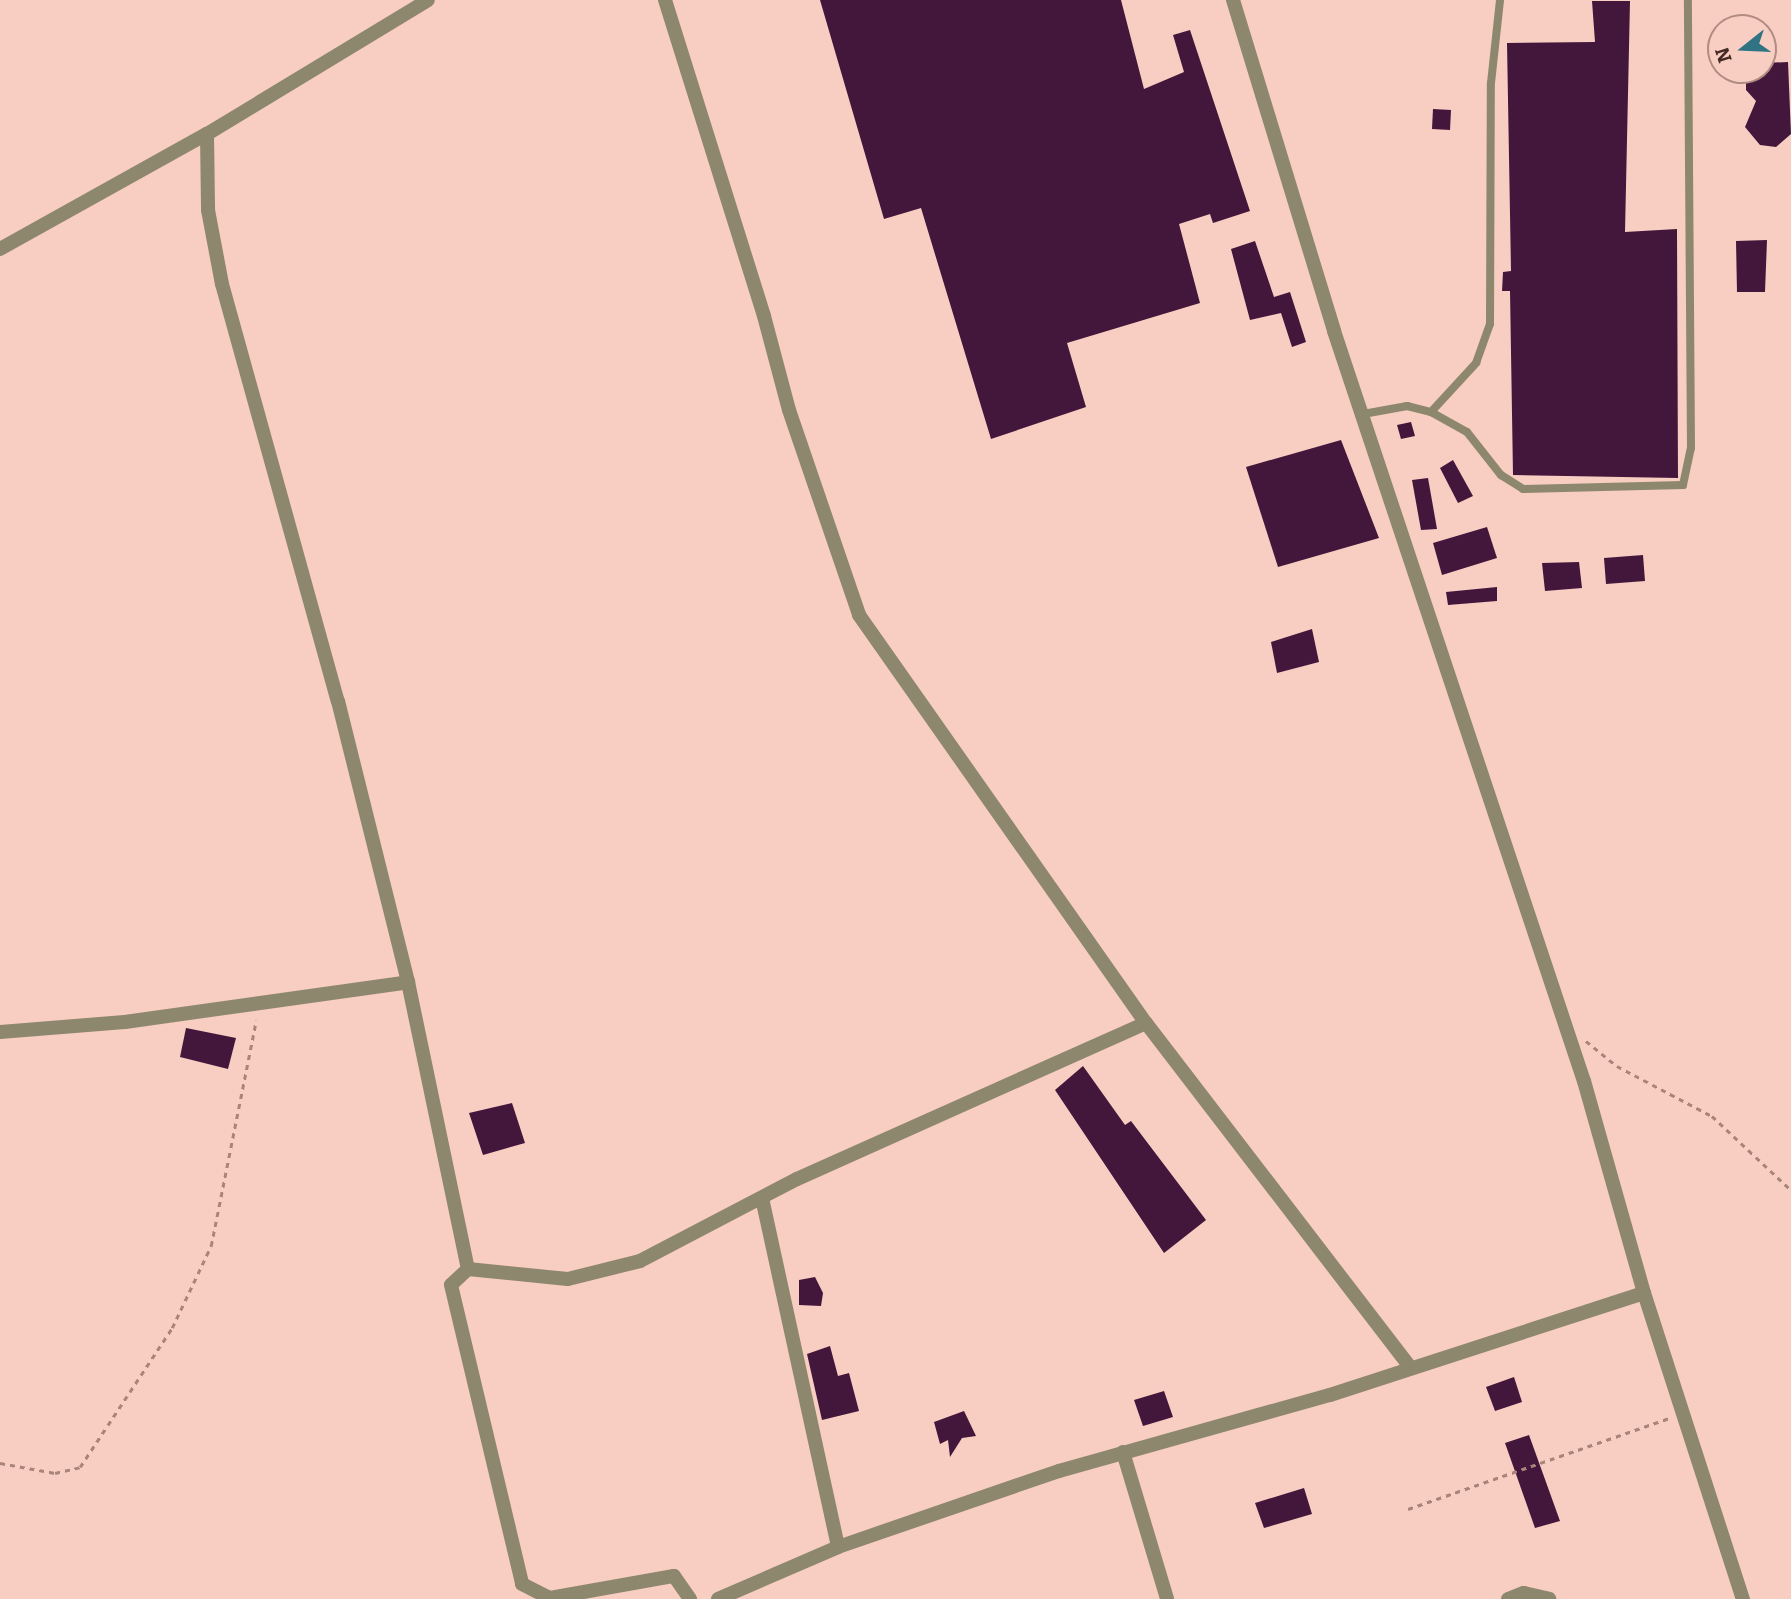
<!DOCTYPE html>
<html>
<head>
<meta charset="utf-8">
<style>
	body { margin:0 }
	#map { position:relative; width:1791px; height:1599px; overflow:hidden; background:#f8cdc2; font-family:Bitter,serif }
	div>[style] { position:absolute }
	.building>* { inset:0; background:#43173b }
	.path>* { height:2.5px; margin-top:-1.25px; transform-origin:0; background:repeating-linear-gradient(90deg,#a8847b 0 5px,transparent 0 10px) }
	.lane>* { height:8px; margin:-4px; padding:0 4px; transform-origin:4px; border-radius:4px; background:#8d876d }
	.street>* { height:14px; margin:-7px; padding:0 7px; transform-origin:7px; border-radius:7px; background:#8d876d }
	span { translate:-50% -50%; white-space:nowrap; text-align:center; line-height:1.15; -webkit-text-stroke:7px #f8cdc2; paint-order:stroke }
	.north { position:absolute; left:1707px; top:14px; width:70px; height:70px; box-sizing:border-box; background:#f8cdc2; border:2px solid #b08c82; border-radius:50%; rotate:252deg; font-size:19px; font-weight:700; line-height:28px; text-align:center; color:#452a23 }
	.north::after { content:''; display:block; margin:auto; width:24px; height:32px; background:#307484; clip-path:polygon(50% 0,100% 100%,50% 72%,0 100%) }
</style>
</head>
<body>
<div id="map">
	<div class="building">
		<div style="clip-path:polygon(820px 0,1121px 0,1144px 89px,1184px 72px,1173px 35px,1190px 30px,1250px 211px,1213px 223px,1210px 214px,1179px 224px,1200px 303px,1067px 343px,1086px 407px,991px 439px,921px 208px,884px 219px)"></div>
		<div style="clip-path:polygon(1592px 1px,1630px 1px,1625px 232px,1677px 229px,1678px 478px,1513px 475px,1510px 291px,1502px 291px,1503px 272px,1511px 271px,1507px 43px,1595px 42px)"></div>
		<div style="clip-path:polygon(1788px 62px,1791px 134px,1776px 147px,1760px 145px,1745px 127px,1756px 101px,1746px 90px,1746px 76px,1751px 70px,1763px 70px,1763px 63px)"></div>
		<div style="clip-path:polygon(1433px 109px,1451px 110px,1450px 130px,1432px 129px)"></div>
		<div style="clip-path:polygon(1767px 240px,1765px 292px,1737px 292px,1736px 241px)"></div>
		<div style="clip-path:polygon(1255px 241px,1274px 297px,1290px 292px,1306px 342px,1292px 347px,1281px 313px,1250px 320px,1231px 249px)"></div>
		<div style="clip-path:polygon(1411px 422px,1415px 436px,1401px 439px,1397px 425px)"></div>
		<div style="clip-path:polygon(1341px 440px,1379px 538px,1278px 567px,1246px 467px)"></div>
		<div style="clip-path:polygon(1453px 460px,1473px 496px,1458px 503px,1440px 468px)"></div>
		<div style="clip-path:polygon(1428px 478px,1437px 529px,1421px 530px,1412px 480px)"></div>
		<div style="clip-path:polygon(1487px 527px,1497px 558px,1442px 575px,1433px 543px)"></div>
		<div style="clip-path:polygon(1643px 555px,1645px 581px,1606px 584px,1604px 558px)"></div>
		<div style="clip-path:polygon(1579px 562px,1582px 588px,1545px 591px,1542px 563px)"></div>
		<div style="clip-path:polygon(1497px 587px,1497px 601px,1448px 605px,1446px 592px)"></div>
		<div style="clip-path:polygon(1312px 629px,1319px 662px,1277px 673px,1271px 642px)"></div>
		<div style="clip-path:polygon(186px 1028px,236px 1038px,228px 1069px,180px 1057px)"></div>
		<div style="clip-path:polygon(1083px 1066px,1125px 1125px,1131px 1121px,1206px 1220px,1164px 1253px,1055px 1090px)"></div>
		<div style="clip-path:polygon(512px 1103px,525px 1143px,483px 1155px,469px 1113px)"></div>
		<div style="clip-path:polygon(815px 1277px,823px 1293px,821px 1306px,799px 1305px,799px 1280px)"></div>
		<div style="clip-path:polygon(830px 1346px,838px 1376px,849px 1373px,859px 1411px,822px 1420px,807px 1354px)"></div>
		<div style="clip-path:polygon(1514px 1377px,1522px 1402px,1495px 1411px,1486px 1387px)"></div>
		<div style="clip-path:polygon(1164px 1391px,1173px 1417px,1143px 1426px,1134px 1400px)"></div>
		<div style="clip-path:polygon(964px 1411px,976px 1436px,962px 1438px,950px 1457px,948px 1440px,940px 1444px,934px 1422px)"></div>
		<div style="clip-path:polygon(1529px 1435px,1560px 1521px,1535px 1528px,1505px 1443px)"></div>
		<div style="clip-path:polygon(1304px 1488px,1312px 1514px,1264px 1528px,1255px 1503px)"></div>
	</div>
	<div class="path">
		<div style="left:1586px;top:1041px;width:40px;rotate:39deg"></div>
		<div style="left:1617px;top:1066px;width:107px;rotate:27.8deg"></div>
		<div style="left:1712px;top:1116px;width:108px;rotate:43.1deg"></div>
		<div style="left:0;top:1463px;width:56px;rotate:10.3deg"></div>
		<div style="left:55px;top:1473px;width:26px;rotate:-13deg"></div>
		<div style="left:80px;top:1467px;width:167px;rotate:-56.5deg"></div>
		<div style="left:172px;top:1328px;width:91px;rotate:-64.6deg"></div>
		<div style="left:211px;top:1246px;width:230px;rotate:-78.7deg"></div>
		<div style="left:1408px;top:1509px;width:276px;rotate:-19.2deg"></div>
	</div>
	<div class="lane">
		<div style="left:1431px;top:412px;width:67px;rotate:-47.4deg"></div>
		<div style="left:1476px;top:363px;width:41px;rotate:-70.3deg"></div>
		<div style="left:1490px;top:324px;width:241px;rotate:-89.8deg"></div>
		<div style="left:1491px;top:83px;width:83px;rotate:-83.8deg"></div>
		<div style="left:1363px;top:414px;width:45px;rotate:-10.3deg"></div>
		<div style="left:1407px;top:406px;width:25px;rotate:14deg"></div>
		<div style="left:1431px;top:412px;width:41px;rotate:29.1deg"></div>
		<div style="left:1467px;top:432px;width:55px;rotate:51.7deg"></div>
		<div style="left:1501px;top:475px;width:26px;rotate:32deg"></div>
		<div style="left:1523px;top:489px;width:160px;rotate:-1.4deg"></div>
		<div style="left:1683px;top:485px;width:38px;rotate:-78deg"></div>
		<div style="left:1691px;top:448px;width:448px;rotate:-90.4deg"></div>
	</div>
	<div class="street">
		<div style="left:665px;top:0;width:331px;rotate:72.6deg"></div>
		<div style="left:764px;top:316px;width:97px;rotate:75.1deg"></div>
		<div style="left:789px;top:410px;width:217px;rotate:71.1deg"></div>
		<div style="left:859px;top:615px;width:499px;rotate:54.9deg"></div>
		<div style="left:1146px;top:1023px;width:435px;rotate:52.5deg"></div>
		<div style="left:1233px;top:0;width:346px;rotate:73deg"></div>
		<div style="left:1334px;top:331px;width:791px;rotate:71.57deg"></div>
		<div style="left:1584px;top:1081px;width:220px;rotate:74.2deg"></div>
		<div style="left:1644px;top:1293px;width:322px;rotate:72.1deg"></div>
		<div style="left:207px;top:134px;width:76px;rotate:89.2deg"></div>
		<div style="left:208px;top:210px;width:75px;rotate:79.3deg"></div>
		<div style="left:222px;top:284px;width:433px;rotate:74.5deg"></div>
		<div style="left:338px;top:701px;width:290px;rotate:76deg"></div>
		<div style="left:408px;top:982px;width:293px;rotate:78.2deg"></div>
		<div style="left:468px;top:1269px;width:100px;rotate:5.7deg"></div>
		<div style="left:568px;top:1279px;width:74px;rotate:-14deg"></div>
		<div style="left:640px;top:1261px;width:177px;rotate:-27.6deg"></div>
		<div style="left:797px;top:1179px;width:382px;rotate:-24.1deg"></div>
		<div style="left:0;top:249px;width:237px;rotate:-29.1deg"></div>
		<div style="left:207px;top:134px;width:258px;rotate:-31.2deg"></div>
		<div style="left:0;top:1032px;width:125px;rotate:-4.6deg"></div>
		<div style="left:125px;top:1022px;width:286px;rotate:-8deg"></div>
		<div style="left:762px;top:1198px;width:357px;rotate:77.7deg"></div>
		<div style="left:468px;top:1269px;width:23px;rotate:137deg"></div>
		<div style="left:451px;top:1285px;width:307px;rotate:76.6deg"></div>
		<div style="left:522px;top:1584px;width:31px;rotate:27deg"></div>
		<div style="left:550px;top:1598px;width:126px;rotate:-10.1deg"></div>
		<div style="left:674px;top:1576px;width:28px;rotate:55deg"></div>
		<div style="left:1123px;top:1452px;width:153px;rotate:73.3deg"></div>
		<div style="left:718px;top:1599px;width:131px;rotate:-23.4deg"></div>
		<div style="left:838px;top:1547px;width:234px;rotate:-19deg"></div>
		<div style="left:1059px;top:1471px;width:281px;rotate:-15.7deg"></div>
		<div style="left:1330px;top:1395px;width:330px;rotate:-18deg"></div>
		<div style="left:1508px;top:1599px;width:17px;rotate:-21deg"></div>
		<div style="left:1524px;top:1593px;width:26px;rotate:13deg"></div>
	</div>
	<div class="north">N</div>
</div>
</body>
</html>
